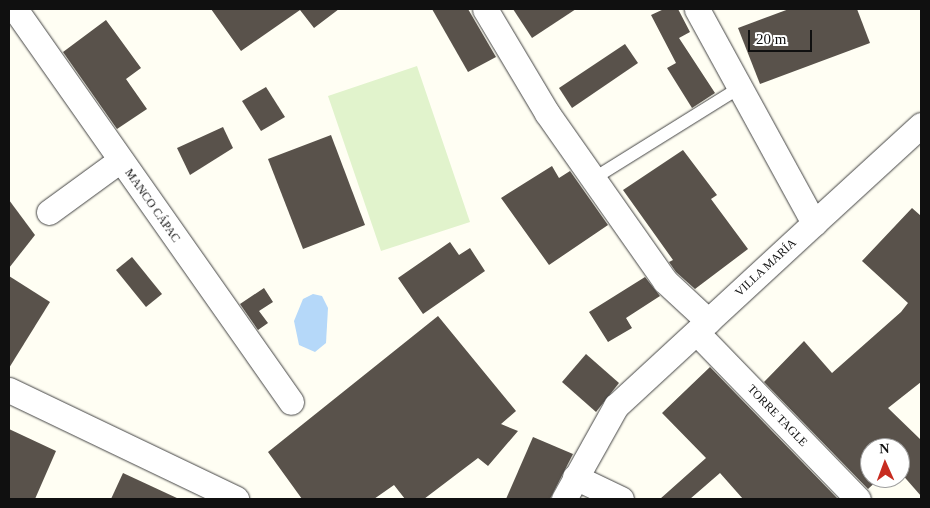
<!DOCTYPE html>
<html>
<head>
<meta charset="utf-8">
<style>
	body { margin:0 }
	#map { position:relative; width:930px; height:508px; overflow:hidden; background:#fffef3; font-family:"Times New Roman",serif }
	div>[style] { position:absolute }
	.pitch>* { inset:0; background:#e1f3cc }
	.water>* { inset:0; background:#b5d8f9 }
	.building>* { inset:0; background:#59524b }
	.roads { filter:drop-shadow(0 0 1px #434343) drop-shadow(0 0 1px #434343) }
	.service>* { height:12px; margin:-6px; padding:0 6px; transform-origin:6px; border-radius:6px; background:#fff }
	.minor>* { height:25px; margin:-12.5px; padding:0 12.5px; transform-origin:12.5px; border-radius:12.5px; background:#fff }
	span { translate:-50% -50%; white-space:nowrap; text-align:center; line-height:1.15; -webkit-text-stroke:5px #fff; paint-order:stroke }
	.street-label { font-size:12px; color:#101010 }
	.frame { position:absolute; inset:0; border:10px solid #101010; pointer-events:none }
	.north { position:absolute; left:860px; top:438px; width:50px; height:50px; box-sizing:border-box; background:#fff; border:1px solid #9f9f9f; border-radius:50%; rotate:358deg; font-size:14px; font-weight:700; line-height:20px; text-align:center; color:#101010 }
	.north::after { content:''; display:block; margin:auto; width:18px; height:22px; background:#c72c20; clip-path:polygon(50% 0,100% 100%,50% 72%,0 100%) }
	.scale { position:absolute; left:748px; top:30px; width:64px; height:22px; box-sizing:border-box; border:2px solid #101010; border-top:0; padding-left:6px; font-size:15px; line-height:18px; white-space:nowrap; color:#101010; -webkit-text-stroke:4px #fff; paint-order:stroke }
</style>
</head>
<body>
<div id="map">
	<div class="pitch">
		<div style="clip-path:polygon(417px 66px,470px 222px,381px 251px,328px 96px)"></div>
	</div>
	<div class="water">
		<div style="clip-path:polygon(313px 294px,322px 296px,328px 308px,326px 343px,315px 352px,299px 345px,294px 321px,303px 299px)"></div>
	</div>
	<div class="building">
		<div style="clip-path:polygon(211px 9px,339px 9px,314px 28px,300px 10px,241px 51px)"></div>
		<div style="clip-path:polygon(432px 9px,468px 9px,496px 57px,468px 72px)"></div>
		<div style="clip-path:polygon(513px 9px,576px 9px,532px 38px)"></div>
		<div style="clip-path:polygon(664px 9px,678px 9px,690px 32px,679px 38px,715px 93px,692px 108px,667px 68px,676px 63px,651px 15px)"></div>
		<div style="clip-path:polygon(789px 9px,857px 9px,870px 43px,760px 84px,738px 28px)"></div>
		<div style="clip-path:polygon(106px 20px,141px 68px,126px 79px,147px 109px,117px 129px,63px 52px)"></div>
		<div style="clip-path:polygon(625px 44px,638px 63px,572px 108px,559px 88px)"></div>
		<div style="clip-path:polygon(266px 87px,285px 117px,261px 131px,242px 101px)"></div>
		<div style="clip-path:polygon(223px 127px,233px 148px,190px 175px,177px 148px)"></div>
		<div style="clip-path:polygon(331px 135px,365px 225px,303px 249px,268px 159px)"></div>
		<div style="clip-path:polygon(683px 150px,717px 195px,711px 199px,748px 249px,695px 289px,676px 272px,669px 262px,673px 260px,623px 190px)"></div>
		<div style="clip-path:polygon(552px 166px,559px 178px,570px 171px,608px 225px,549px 265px,501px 198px)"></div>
		<div style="clip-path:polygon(9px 200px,35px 235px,9px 268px)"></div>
		<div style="clip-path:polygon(912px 208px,921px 216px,921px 382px,888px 408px,921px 440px,921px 496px,900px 472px,900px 448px,870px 448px,870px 478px,880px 478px,868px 489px,764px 382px,804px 341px,832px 373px,901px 312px,908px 303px,862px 261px)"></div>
		<div style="clip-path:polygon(450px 242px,459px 255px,470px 248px,485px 271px,423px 314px,398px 278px)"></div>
		<div style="clip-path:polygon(132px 257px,162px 294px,146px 307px,116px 270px)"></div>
		<div style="clip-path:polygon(9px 276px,50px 302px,9px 368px)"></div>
		<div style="clip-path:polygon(645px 277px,660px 296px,626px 318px,632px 328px,608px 342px,589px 312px)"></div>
		<div style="clip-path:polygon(264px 288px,273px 302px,259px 311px,268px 323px,258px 330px,240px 304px)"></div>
		<div style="clip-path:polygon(438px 316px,516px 411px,501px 424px,518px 431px,488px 466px,478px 458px,424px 499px,405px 499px,394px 485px,374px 499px,302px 499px,268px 452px)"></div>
		<div style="clip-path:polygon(586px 354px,619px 383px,596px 412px,562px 382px)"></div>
		<div style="clip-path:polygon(710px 367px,838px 499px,743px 499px,720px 473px,690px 499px,660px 499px,706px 458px,662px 413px)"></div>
		<div style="clip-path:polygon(9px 429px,56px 451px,35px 499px,9px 499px)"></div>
		<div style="clip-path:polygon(533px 437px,573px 454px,550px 499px,506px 499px)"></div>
		<div style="clip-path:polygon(123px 473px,179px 499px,111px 499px)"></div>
	</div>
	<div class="roads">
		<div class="service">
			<div style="left:593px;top:179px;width:172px;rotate:-31.9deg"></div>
		</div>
		<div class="minor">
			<div style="left:15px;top:9px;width:480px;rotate:54.9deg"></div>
			<div style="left:485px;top:9px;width:121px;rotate:59.2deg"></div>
			<div style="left:547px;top:113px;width:205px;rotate:54.9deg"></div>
			<div style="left:665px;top:281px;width:59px;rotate:42.9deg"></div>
			<div style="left:49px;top:212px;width:87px;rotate:-36.1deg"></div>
			<div style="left:814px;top:223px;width:145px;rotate:-42.5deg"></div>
			<div style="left:697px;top:333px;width:231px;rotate:45.9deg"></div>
			<div style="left:9px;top:390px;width:252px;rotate:25.6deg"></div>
			<div style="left:575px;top:477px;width:51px;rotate:25.6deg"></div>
			<div style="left:564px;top:499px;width:107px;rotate:-60.8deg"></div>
			<div style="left:616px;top:406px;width:270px;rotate:-42.7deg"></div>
			<div style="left:814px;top:223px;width:244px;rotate:-118.7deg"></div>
		</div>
	</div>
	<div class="street-label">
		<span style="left:152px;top:206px;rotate:55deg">MANCO CÁPAC</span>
		<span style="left:766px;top:268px;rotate:-43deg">VILLA MARÍA</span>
		<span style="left:777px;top:416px;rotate:46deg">TORRE TAGLE</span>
	</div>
	<div class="frame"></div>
	<div class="north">N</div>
	<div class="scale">20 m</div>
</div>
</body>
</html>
